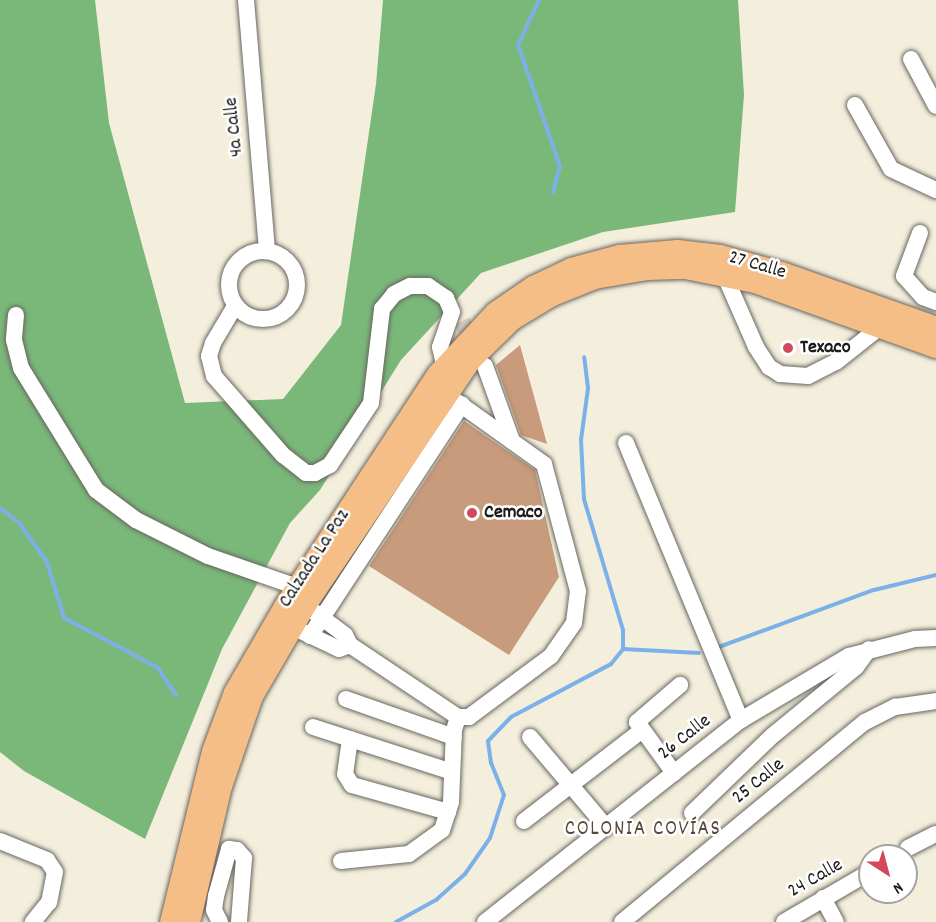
<!DOCTYPE html>
<html>
<head>
<meta charset="utf-8">
<style>
	body { margin:0 }
	#map { position:relative; width:936px; height:922px; overflow:hidden; background:#f4efdd; font-family:Dekko,sans-serif }
	div>[style] { position:absolute }
	.forest>* { inset:0; background:#7ab87a }
	.stream>* { height:4px; margin:-2px; padding:0 2px; transform-origin:2px; border-radius:2px; background:#7bb0e9 }
	.building>* { inset:0; background:#c79b7b }
	.minor-tunnel>* { height:16px; margin-top:-8px; transform-origin:0; background:repeating-linear-gradient(90deg,#d4cfc0 0 16px,transparent 0 24px) }
	.roads { filter:drop-shadow(0 0 2px #686660) drop-shadow(0 0 2px #686660) }
	.minor>* { height:16px; margin:-8px; padding:0 8px; transform-origin:8px; border-radius:8px; background:#fff }
	.minor>.ring { margin:-8px; padding:0; box-sizing:content-box; background:none; border:16px solid #fff; border-radius:50% }
	.major>* { height:21px; margin:-10.5px; padding:0 10.5px; transform-origin:10.5px; border-radius:10.5px; background:#f6be87 }
	.dots>* { width:16px; height:16px; translate:-50% -50%; box-sizing:border-box; border:3px solid #fff; border-radius:50% }
	span { translate:-50% -50%; white-space:nowrap; text-align:center; line-height:1.15; -webkit-text-stroke:5px #fff; paint-order:stroke }
	.street-label { font-size:20px; color:#1c1c1c }
	.poi-label { font-size:20px; color:#1c1c1c; font-weight:700 }
	.left { translate:0 -50%; text-align:left }
	.neighbourhood-label { font-size:21px; color:#58483d; letter-spacing:1.5px }
	.north { position:absolute; left:858px; top:844px; width:60px; height:60px; box-sizing:border-box; background:#fff; border:2px solid #a4a4a4; border-radius:50%; rotate:144deg; font-size:16px; font-weight:700; line-height:24px; text-align:center; color:#1c1c1c }
	.north::after { content:''; display:block; margin:auto; width:21px; height:27px; background:#d1495b; clip-path:polygon(50% 0,100% 100%,50% 72%,0 100%) }
</style>
</head>
<body>
<div id="map">
	<div class="forest">
		<div style="clip-path:polygon(0 0,95px 0,109px 123px,185px 403px,283px 399px,341px 325px,376px 84px,383px 0,738px 0,744px 95px,735px 212px,603px 232px,481px 273px,401px 360px,320px 490px,290px 523px,222px 649px,145px 839px,24px 771px,0 752px)"></div>
	</div>
	<div class="stream">
		<div style="left:539px;top:0;width:50px;rotate:115deg"></div>
		<div style="left:518px;top:45px;width:128px;rotate:70.9deg"></div>
		<div style="left:560px;top:166px;width:27px;rotate:105deg"></div>
		<div style="left:0;top:508px;width:24px;rotate:38deg"></div>
		<div style="left:19px;top:523px;width:48px;rotate:54.3deg"></div>
		<div style="left:47px;top:562px;width:59px;rotate:73.1deg"></div>
		<div style="left:64px;top:618px;width:105px;rotate:27.8deg"></div>
		<div style="left:157px;top:667px;width:34px;rotate:56deg"></div>
		<div style="left:716px;top:648px;width:168px;rotate:-20.2deg"></div>
		<div style="left:874px;top:590px;width:64px;rotate:-13.6deg"></div>
		<div style="left:623px;top:649px;width:76px;rotate:3deg"></div>
		<div style="left:396px;top:922px;width:46px;rotate:-28.8deg"></div>
		<div style="left:436px;top:900px;width:39px;rotate:-42deg"></div>
		<div style="left:465px;top:874px;width:44px;rotate:-55.2deg"></div>
		<div style="left:490px;top:838px;width:45px;rotate:-72deg"></div>
		<div style="left:504px;top:795px;width:35px;rotate:-112deg"></div>
		<div style="left:491px;top:763px;width:22px;rotate:-98deg"></div>
		<div style="left:488px;top:741px;width:33px;rotate:-46deg"></div>
		<div style="left:511px;top:717px;width:113px;rotate:-27.9deg"></div>
		<div style="left:611px;top:664px;width:19px;rotate:-51deg"></div>
		<div style="left:623px;top:649px;width:19px;rotate:-90deg"></div>
		<div style="left:623px;top:630px;width:137px;rotate:-106.6deg"></div>
		<div style="left:584px;top:499px;width:59px;rotate:-92.9deg"></div>
		<div style="left:581px;top:440px;width:52px;rotate:-82.3deg"></div>
		<div style="left:588px;top:388px;width:31px;rotate:-97deg"></div>
	</div>
	<div class="building">
		<div style="clip-path:polygon(520px 345px,547px 444px,521px 435px,496px 365px)"></div>
		<div style="clip-path:polygon(464px 421px,535px 470px,559px 577px,509px 655px,369px 566px)"></div>
	</div>
	<div class="minor-tunnel">
		<div style="left:462px;top:321px;width:28px;rotate:63deg"></div>
	</div>
	<div class="roads">
		<div class="minor">
			<div style="left:246px;top:0;width:252px;rotate:85.2deg"></div>
			<div style="left:911px;top:59px;width:53px;rotate:62deg"></div>
			<div style="left:855px;top:105px;width:73px;rotate:60.6deg"></div>
			<div style="left:891px;top:169px;width:50px;rotate:25deg"></div>
			<div style="left:920px;top:233px;width:46px;rotate:110.4deg"></div>
			<div style="left:904px;top:276px;width:28px;rotate:48deg"></div>
			<div style="left:923px;top:297px;width:14px;rotate:21deg"></div>
			<div class="ring" style="left:229px;top:251px;width:52px;height:52px"></div>
			<div style="left:724px;top:274px;width:80px;rotate:66.3deg"></div>
			<div style="left:756px;top:347px;width:24px;rotate:57deg"></div>
			<div style="left:769px;top:367px;width:13px;rotate:32deg"></div>
			<div style="left:780px;top:374px;width:28px;rotate:4deg"></div>
			<div style="left:808px;top:376px;width:31px;rotate:-27deg"></div>
			<div style="left:836px;top:362px;width:56px;rotate:-38.5deg"></div>
			<div style="left:235px;top:306px;width:43px;rotate:120.7deg"></div>
			<div style="left:213px;top:343px;width:14px;rotate:107deg"></div>
			<div style="left:209px;top:356px;width:21px;rotate:76deg"></div>
			<div style="left:214px;top:376px;width:105px;rotate:48.9deg"></div>
			<div style="left:283px;top:455px;width:29px;rotate:38deg"></div>
			<div style="left:306px;top:473px;width:9px"></div>
			<div style="left:315px;top:473px;width:17px;rotate:-28deg"></div>
			<div style="left:330px;top:465px;width:74px;rotate:-56.5deg"></div>
			<div style="left:371px;top:403px;width:95px;rotate:-83.3deg"></div>
			<div style="left:382px;top:309px;width:19px;rotate:-51deg"></div>
			<div style="left:394px;top:294px;width:18px;rotate:-27deg"></div>
			<div style="left:410px;top:286px;width:18px"></div>
			<div style="left:428px;top:286px;width:22px;rotate:34deg"></div>
			<div style="left:446px;top:298px;width:15px;rotate:67deg"></div>
			<div style="left:452px;top:312px;width:37px;rotate:109deg"></div>
			<div style="left:440px;top:347px;width:18px;rotate:77deg"></div>
			<div style="left:16px;top:315px;width:25px;rotate:95deg"></div>
			<div style="left:14px;top:340px;width:29px;rotate:76deg"></div>
			<div style="left:21px;top:368px;width:143px;rotate:58.4deg"></div>
			<div style="left:96px;top:490px;width:50px;rotate:36.9deg"></div>
			<div style="left:136px;top:520px;width:80px;rotate:26.6deg"></div>
			<div style="left:208px;top:556px;width:94px;rotate:19.2deg"></div>
			<div style="left:485px;top:366px;width:80px;rotate:70.2deg"></div>
			<div style="left:626px;top:443px;width:300px;rotate:67.5deg"></div>
			<div style="left:305px;top:605px;width:50px;rotate:36.9deg"></div>
			<div style="left:345px;top:635px;width:11px;rotate:63deg"></div>
			<div style="left:350px;top:645px;width:130px;rotate:33.7deg"></div>
			<div style="left:458px;top:717px;width:11px"></div>
			<div style="left:469px;top:717px;width:102px;rotate:-36.6deg"></div>
			<div style="left:551px;top:656px;width:40px;rotate:-55.1deg"></div>
			<div style="left:574px;top:623px;width:32px;rotate:-83deg"></div>
			<div style="left:578px;top:591px;width:131px;rotate:-105deg"></div>
			<div style="left:544px;top:464px;width:120px;rotate:-144.5deg"></div>
			<div style="left:301px;top:631px;width:42px;rotate:25.3deg"></div>
			<div style="left:339px;top:649px;width:12px;rotate:-20deg"></div>
			<div style="left:310px;top:636px;width:277px;rotate:-56.7deg"></div>
			<div style="left:346px;top:699px;width:114px;rotate:19.4deg"></div>
			<div style="left:313px;top:727px;width:146px;rotate:17.9deg"></div>
			<div style="left:530px;top:737px;width:118px;rotate:49.8deg"></div>
			<div style="left:350px;top:739px;width:35px;rotate:98deg"></div>
			<div style="left:345px;top:774px;width:13px;rotate:58deg"></div>
			<div style="left:352px;top:785px;width:100px;rotate:15.7deg"></div>
			<div style="left:674px;top:773px;width:63px;rotate:-126deg"></div>
			<div style="left:637px;top:722px;width:57px;rotate:-40.7deg"></div>
			<div style="left:692px;top:813px;width:111px;rotate:-43.9deg"></div>
			<div style="left:772px;top:736px;width:109px;rotate:-39.4deg"></div>
			<div style="left:856px;top:667px;width:22px;rotate:-54deg"></div>
			<div style="left:524px;top:821px;width:149px;rotate:-37.6deg"></div>
			<div style="left:0;top:841px;width:51px;rotate:22deg"></div>
			<div style="left:47px;top:860px;width:14px;rotate:56deg"></div>
			<div style="left:55px;top:872px;width:31px;rotate:101deg"></div>
			<div style="left:49px;top:902px;width:26px;rotate:129deg"></div>
			<div style="left:908px;top:848px;width:31px;rotate:-27deg"></div>
			<div style="left:341px;top:861px;width:68px;rotate:-5.9deg"></div>
			<div style="left:409px;top:854px;width:41px;rotate:-36deg"></div>
			<div style="left:442px;top:830px;width:29px;rotate:-72deg"></div>
			<div style="left:451px;top:802px;width:72px;rotate:-87.6deg"></div>
			<div style="left:454px;top:730px;width:14px;rotate:-73deg"></div>
			<div style="left:823px;top:898px;width:27px;rotate:62deg"></div>
			<div style="left:220px;top:922px;width:13px;rotate:-117deg"></div>
			<div style="left:214px;top:910px;width:14px;rotate:-82deg"></div>
			<div style="left:216px;top:896px;width:49px;rotate:-74.5deg"></div>
			<div style="left:229px;top:849px;width:8px;rotate:7deg"></div>
			<div style="left:237px;top:850px;width:11px;rotate:49deg"></div>
			<div style="left:244px;top:858px;width:64px;rotate:94.5deg"></div>
			<div style="left:485px;top:922px;width:326px;rotate:-38.3deg"></div>
			<div style="left:741px;top:720px;width:126px;rotate:-30.7deg"></div>
			<div style="left:849px;top:656px;width:68px;rotate:-14.4deg"></div>
			<div style="left:915px;top:639px;width:21px;rotate:-3deg"></div>
			<div style="left:622px;top:922px;width:315px;rotate:-39.5deg"></div>
			<div style="left:865px;top:722px;width:34px;rotate:-27deg"></div>
			<div style="left:895px;top:707px;width:41px;rotate:-8.3deg"></div>
			<div style="left:784px;top:922px;width:99px;rotate:-30.2deg"></div>
		</div>
		<div class="major">
			<div style="left:170px;top:922px;width:176px;rotate:-76.2deg"></div>
			<div style="left:212px;top:751px;width:63px;rotate:-69.6deg"></div>
			<div style="left:234px;top:692px;width:99px;rotate:-59.8deg"></div>
			<div style="left:284px;top:606px;width:278px;rotate:-56.6deg"></div>
			<div style="left:437px;top:374px;width:85px;rotate:-46.9deg"></div>
			<div style="left:495px;top:312px;width:46px;rotate:-34.4deg"></div>
			<div style="left:533px;top:286px;width:42px;rotate:-25.3deg"></div>
			<div style="left:571px;top:268px;width:50px;rotate:-15.2deg"></div>
			<div style="left:619px;top:255px;width:58px;rotate:-4.9deg"></div>
			<div style="left:677px;top:250px;width:43px;rotate:6.6deg"></div>
			<div style="left:720px;top:255px;width:63px;rotate:15.6deg"></div>
			<div style="left:781px;top:272px;width:164px;rotate:19.5deg"></div>
			<div style="left:189px;top:922px;width:140px;rotate:-76.8deg"></div>
			<div style="left:221px;top:786px;width:95px;rotate:-71deg"></div>
			<div style="left:252px;top:696px;width:105px;rotate:-59.8deg"></div>
			<div style="left:305px;top:605px;width:295px;rotate:-56deg"></div>
			<div style="left:470px;top:360px;width:59px;rotate:-44.3deg"></div>
			<div style="left:512px;top:319px;width:47px;rotate:-31deg"></div>
			<div style="left:552px;top:295px;width:45px;rotate:-22deg"></div>
			<div style="left:594px;top:278px;width:54px;rotate:-9.6deg"></div>
			<div style="left:647px;top:269px;width:38px;rotate:-2deg"></div>
			<div style="left:685px;top:268px;width:71px;rotate:11.3deg"></div>
			<div style="left:755px;top:282px;width:192px;rotate:19.8deg"></div>
		</div>
	</div>
	<div class="dots">
		<div style="left:788px;top:348px;background:#d1495b"></div>
		<div style="left:472px;top:513px;background:#d1495b"></div>
	</div>
	<div class="street-label">
		<span style="left:235px;top:127px;rotate:-96deg">4a Calle</span>
		<span style="left:757px;top:266px;rotate:16deg">27 Calle</span>
		<span style="left:315px;top:559px;rotate:-57deg">Calzada La Paz</span>
		<span style="left:685px;top:738px;rotate:-38deg">26 Calle</span>
		<span style="left:759px;top:782px;rotate:-39deg">25 Calle</span>
		<span style="left:816px;top:879px;rotate:-30deg">24 Calle</span>
	</div>
	<div class="poi-label">
		<span class="left" style="left:800px;top:348px">Texaco</span>
		<span class="left" style="left:484px;top:513px">Cemaco</span>
	</div>
	<div class="neighbourhood-label">
		<span style="left:643px;top:830px">COLONIA COVÍAS</span>
	</div>
	<div class="north">N</div>
</div>
</body>
</html>
